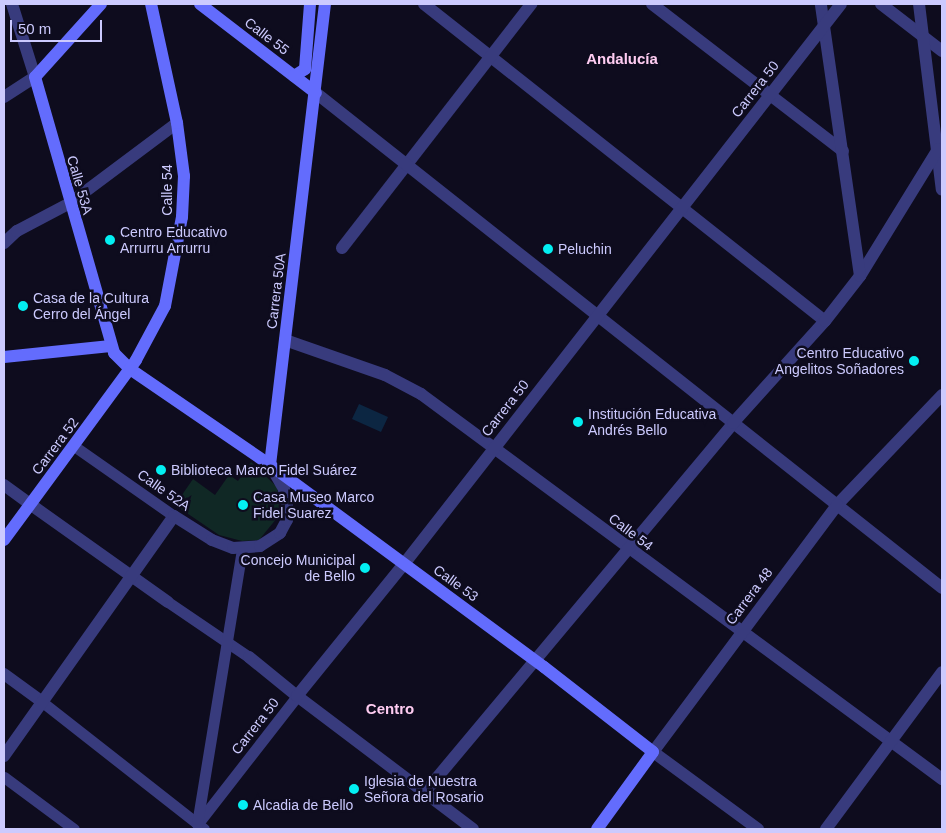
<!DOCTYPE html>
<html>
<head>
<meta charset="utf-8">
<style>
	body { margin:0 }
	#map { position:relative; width:946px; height:833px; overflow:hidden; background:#0e0c1e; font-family:Arial,sans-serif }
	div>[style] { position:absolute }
	.green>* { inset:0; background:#102825 }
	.water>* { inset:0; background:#0c2642 }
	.pedestrian>* { height:11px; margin:-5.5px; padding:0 5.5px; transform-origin:5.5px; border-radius:5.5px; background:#383b7d }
	.minor>* { height:12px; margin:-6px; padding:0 6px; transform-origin:6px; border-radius:6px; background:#383b7d }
	.tertiary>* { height:12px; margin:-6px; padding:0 6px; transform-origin:6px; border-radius:6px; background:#383b7d }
	.secondary>* { height:12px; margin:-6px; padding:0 6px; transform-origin:6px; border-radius:6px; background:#636cfd }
	.dots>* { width:14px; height:14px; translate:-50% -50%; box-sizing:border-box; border:2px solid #0e0c1e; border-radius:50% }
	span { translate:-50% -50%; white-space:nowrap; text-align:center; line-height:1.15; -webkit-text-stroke:5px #0e0c1e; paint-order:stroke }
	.street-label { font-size:14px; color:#cccafe }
	.poi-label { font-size:14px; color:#cccafe }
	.left { translate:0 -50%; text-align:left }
	.right { translate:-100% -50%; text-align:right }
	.neighbourhood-label { font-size:15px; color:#feccf1; font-weight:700 }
	.frame { position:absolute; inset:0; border:5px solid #cccafe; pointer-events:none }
	.scale { position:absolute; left:10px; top:20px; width:92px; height:22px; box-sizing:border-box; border:2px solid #cccafe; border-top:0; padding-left:6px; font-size:15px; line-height:18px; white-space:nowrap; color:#cccafe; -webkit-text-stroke:4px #0e0c1e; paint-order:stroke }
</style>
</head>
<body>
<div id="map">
	<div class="green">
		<div style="clip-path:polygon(251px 462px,277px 487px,280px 506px,277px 518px,259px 540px,242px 541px,219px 535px,175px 505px,193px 479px,215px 495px,229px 475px,238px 481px)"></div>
	</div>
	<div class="water">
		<div style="clip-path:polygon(359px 404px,388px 417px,381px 432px,352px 419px)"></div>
	</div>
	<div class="pedestrian">
		<div style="left:74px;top:446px;width:122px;rotate:35deg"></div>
		<div style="left:168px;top:602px;width:98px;rotate:34.2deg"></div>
		<div style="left:41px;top:701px;width:207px;rotate:38.1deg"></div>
		<div style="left:4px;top:777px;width:87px;rotate:36.6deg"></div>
		<div style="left:199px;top:822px;width:160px;rotate:-52.1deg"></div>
		<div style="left:197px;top:824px;width:279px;rotate:-80.7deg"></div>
	</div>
	<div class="minor">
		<div style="left:424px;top:4px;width:511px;rotate:38.33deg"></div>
		<div style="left:652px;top:4px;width:241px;rotate:37.6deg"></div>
		<div style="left:881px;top:4px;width:77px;rotate:37.6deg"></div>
		<div style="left:919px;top:4px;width:187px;rotate:83deg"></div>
		<div style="left:4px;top:97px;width:37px;rotate:-33deg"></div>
		<div style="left:35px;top:77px;width:77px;rotate:-107.5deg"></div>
		<div style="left:4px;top:243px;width:18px;rotate:-43deg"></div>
		<div style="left:17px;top:231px;width:60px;rotate:-27.8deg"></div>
		<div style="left:70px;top:203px;width:134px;rotate:-36.8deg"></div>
		<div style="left:342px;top:248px;width:309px;rotate:-52.2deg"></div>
		<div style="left:860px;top:276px;width:149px;rotate:-58.4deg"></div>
		<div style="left:285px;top:340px;width:106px;rotate:19.3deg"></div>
		<div style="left:385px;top:375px;width:41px;rotate:27.8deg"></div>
		<div style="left:421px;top:394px;width:648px;rotate:36.46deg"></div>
		<div style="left:30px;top:504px;width:169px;rotate:35.4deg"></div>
		<div style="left:837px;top:505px;width:152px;rotate:-46.3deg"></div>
		<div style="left:249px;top:657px;width:62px;rotate:39.1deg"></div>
		<div style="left:4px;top:674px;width:46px;rotate:36.1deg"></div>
	</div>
	<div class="tertiary">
		<div style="left:316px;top:93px;width:798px;rotate:38.33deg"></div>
		<div style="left:4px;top:485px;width:32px;rotate:36deg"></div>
		<div style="left:4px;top:756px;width:294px;rotate:-54.7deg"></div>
		<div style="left:174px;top:516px;width:45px;rotate:32.3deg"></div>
		<div style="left:212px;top:540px;width:22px;rotate:21deg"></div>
		<div style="left:233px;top:548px;width:27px;rotate:-4deg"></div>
		<div style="left:260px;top:546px;width:24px;rotate:-33deg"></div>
		<div style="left:280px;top:533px;width:15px;rotate:-62deg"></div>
		<div style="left:287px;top:520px;width:18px;rotate:-90deg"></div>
		<div style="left:287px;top:502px;width:13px;rotate:-103deg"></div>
		<div style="left:284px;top:489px;width:28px;rotate:-120deg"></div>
		<div style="left:425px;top:792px;width:481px;rotate:-50.1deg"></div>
		<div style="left:733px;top:423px;width:137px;rotate:-48deg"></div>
		<div style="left:825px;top:321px;width:57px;rotate:-52.1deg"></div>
		<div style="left:860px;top:276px;width:275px;rotate:-98.2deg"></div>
		<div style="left:473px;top:829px;width:221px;rotate:-142.9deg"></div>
		<div style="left:297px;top:696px;width:170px;rotate:-51deg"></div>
		<div style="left:404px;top:564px;width:710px;rotate:-52.03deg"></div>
		<div style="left:758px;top:829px;width:130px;rotate:-143.7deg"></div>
		<div style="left:653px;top:752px;width:308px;rotate:-53.3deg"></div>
		<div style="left:826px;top:829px;width:195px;rotate:-53.5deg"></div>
	</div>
	<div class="secondary">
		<div style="left:101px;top:4px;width:98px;rotate:132.1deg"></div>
		<div style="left:35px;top:77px;width:287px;rotate:74deg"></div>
		<div style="left:114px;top:353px;width:23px;rotate:45deg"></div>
		<div style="left:130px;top:369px;width:170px;rotate:34.4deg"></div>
		<div style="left:270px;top:465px;width:340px;rotate:36.4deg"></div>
		<div style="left:544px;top:667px;width:138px;rotate:37.9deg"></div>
		<div style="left:653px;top:752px;width:95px;rotate:126deg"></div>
		<div style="left:200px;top:4px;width:146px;rotate:37.5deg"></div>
		<div style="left:294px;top:76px;width:13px;rotate:-32deg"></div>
		<div style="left:305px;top:69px;width:65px;rotate:-85.6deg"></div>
		<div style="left:4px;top:357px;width:107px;rotate:-5.9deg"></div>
		<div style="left:270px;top:465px;width:464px;rotate:-83.2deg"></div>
		<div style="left:4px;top:540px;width:223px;rotate:-53.7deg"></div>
		<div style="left:136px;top:360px;width:61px;rotate:-61.8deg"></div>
		<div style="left:165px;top:306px;width:91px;rotate:-79.2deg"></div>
		<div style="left:182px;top:217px;width:41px;rotate:-87.2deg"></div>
		<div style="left:184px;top:176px;width:53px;rotate:-97.5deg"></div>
		<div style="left:177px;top:123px;width:122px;rotate:-102.3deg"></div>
	</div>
	<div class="dots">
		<div style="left:110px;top:240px;background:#03eff2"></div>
		<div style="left:548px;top:249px;background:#03eff2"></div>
		<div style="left:23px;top:306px;background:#03eff2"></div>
		<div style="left:914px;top:361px;background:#03eff2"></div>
		<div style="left:578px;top:422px;background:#03eff2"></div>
		<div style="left:161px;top:470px;background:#03eff2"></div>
		<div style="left:243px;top:505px;background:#03eff2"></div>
		<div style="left:365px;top:568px;background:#03eff2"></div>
		<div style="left:354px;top:789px;background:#03eff2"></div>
		<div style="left:243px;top:805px;background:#03eff2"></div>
	</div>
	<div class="street-label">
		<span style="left:267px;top:36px;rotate:37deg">Calle 55</span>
		<span style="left:755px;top:89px;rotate:-52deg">Carrera 50</span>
		<span style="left:80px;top:185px;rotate:74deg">Calle 53A</span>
		<span style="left:167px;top:190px;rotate:-90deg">Calle 54</span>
		<span style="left:276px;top:291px;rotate:-83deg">Carrera 50A</span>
		<span style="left:505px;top:408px;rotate:-52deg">Carrera 50</span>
		<span style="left:55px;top:446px;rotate:-53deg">Carrera 52</span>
		<span style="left:164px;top:490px;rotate:35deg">Calle 52A</span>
		<span style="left:631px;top:532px;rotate:37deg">Calle 54</span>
		<span style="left:456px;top:583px;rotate:36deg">Calle 53</span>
		<span style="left:749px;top:596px;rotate:-53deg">Carrera 48</span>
		<span style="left:255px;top:726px;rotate:-52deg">Carrera 50</span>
	</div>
	<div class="poi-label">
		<span class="left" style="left:120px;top:240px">Centro Educativo<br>Arrurru Arrurru</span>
		<span class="left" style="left:558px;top:249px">Peluchin</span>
		<span class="left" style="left:33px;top:306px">Casa de la Cultura<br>Cerro del Ángel</span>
		<span class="right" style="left:904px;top:361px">Centro Educativo<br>Angelitos Soñadores</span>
		<span class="left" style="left:588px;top:422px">Institución Educativa<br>Andrés Bello</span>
		<span class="left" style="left:171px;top:470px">Biblioteca Marco Fidel Suárez</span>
		<span class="left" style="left:253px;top:505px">Casa Museo Marco<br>Fidel Suarez</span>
		<span class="right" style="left:355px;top:568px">Concejo Municipal<br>de Bello</span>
		<span class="left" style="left:364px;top:789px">Iglesia de Nuestra<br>Señora del Rosario</span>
		<span class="left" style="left:253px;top:805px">Alcadia de Bello</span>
	</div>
	<div class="neighbourhood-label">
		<span style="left:622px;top:59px">Andalucía</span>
		<span style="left:390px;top:709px">Centro</span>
	</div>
	<div class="frame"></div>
	<div class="scale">50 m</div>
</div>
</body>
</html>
